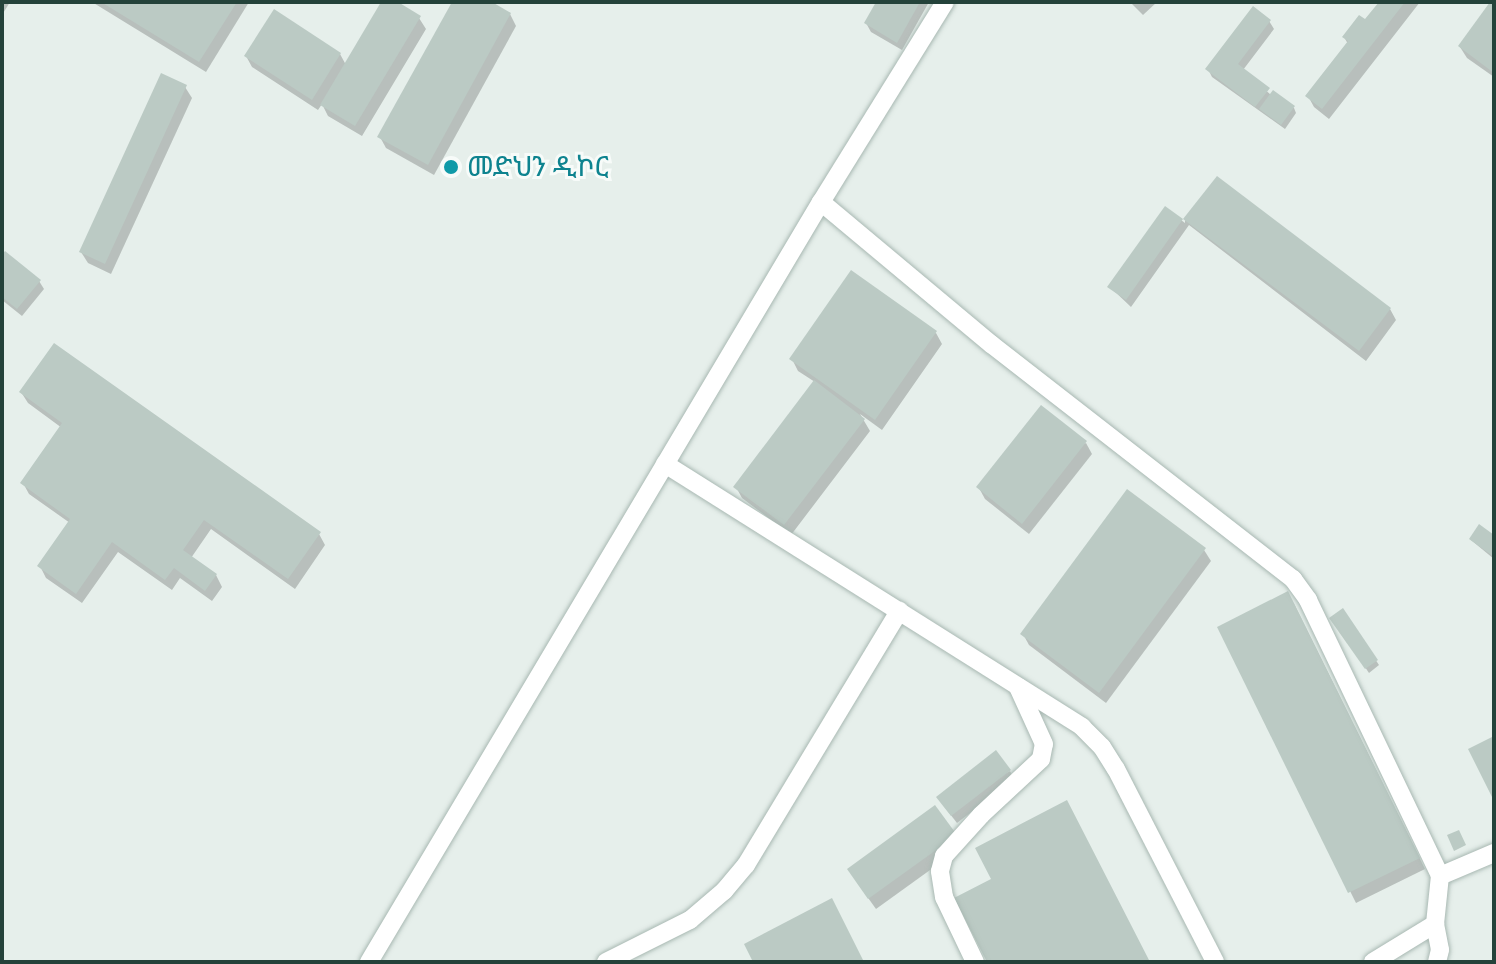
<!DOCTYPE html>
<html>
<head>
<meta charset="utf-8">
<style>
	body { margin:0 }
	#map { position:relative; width:1496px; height:964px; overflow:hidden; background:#e6efeb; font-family:Roboto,"Noto Sans Ethiopic",sans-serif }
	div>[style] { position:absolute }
	.shadow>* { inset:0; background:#0003 }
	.building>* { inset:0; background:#bbcac4 }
	.roads { filter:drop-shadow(0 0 2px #a8b8b2) drop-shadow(0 0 2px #a8b8b2) }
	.minor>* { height:18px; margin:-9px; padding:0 9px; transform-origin:9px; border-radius:9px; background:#fff }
	.dots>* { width:22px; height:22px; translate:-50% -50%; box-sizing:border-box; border:4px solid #f7fbf9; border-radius:50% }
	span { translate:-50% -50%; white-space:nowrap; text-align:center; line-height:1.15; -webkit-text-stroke:6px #f7fbf9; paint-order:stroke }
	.culture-label { font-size:28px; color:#0d838f }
	.left { translate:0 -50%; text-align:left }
	.frame { position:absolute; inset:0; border:4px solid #24423a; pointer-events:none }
</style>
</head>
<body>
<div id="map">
	<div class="shadow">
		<div style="clip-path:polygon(2px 2px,10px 2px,2px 15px)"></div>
		<div style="clip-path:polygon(92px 2px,249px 2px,206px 72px)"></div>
		<div style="clip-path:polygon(384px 2px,394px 2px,419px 18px,426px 29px,362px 136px,328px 116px,322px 104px,318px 110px,252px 67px,246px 56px,340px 54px,346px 65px)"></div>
		<div style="clip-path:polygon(454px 2px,488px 2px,510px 14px,516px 26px,434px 175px,386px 148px,380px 137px)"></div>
		<div style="clip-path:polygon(879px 2px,929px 2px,902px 50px,871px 32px,866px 23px)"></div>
		<div style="clip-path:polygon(1130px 2px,1157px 2px,1143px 15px)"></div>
		<div style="clip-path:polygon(1381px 2px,1420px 2px,1329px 119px,1314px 107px,1308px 96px,1348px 44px,1344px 37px,1366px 22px)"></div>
		<div style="clip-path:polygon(1492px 2px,1494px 2px,1494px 77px,1467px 58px,1460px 47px)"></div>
		<div style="clip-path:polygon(1269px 21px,1274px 29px,1243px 70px,1271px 95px,1294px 108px,1296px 113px,1285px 129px,1212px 77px,1208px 69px)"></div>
		<div style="clip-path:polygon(185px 87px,192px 98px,111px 274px,88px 263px,81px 252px)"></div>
		<div style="clip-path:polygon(1165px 208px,1185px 223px,1185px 220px,1390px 309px,1396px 320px,1366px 361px,1189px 225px,1131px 307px,1110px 287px)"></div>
		<div style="clip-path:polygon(2px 258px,39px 281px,44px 289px,22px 316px,2px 300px)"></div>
		<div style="clip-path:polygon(936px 333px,942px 344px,882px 430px,860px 414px,870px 431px,791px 535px,742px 498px,736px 487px,815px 382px,798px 371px,792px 359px)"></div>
		<div style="clip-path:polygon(21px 392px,319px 534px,325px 545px,295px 589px,211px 529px,191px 558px,216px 575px,222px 587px,212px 601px,180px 578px,172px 590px,118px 552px,82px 603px,46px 578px,40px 566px,70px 523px,29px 494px,23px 483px,62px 428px,28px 403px)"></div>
		<div style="clip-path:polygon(1086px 443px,1092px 454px,1029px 534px,985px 499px,979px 488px)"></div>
		<div style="clip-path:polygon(1494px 537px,1494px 559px,1471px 540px)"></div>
		<div style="clip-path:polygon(1204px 550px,1211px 561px,1106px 703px,1029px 645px,1023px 634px)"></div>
		<div style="clip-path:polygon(1294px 604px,1425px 869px,1356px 903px,1219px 627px)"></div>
		<div style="clip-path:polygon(1343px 611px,1379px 665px,1369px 673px,1332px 618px)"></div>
		<div style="clip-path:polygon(1010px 771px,1014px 779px,957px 823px,943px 805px)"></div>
		<div style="clip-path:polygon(935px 808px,962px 847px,876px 909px,856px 881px)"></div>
	</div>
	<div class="building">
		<div style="clip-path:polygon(101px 2px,237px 2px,199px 62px)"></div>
		<div style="clip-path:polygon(381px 2px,398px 2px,421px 16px,355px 126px,320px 105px)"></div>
		<div style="clip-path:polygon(452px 2px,492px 2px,511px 13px,428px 165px,377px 137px)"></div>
		<div style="clip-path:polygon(876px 2px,920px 2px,897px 43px,864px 23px)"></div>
		<div style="clip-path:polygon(1379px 2px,1405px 2px,1322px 109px,1305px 96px,1348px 41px,1342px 37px,1359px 15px,1365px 19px)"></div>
		<div style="clip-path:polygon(1490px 2px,1494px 2px,1494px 73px,1458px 46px)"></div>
		<div style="clip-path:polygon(1253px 6px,1271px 20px,1238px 64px,1270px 88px,1255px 107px,1205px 69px)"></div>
		<div style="clip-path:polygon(274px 9px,341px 53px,312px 100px,244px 56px)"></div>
		<div style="clip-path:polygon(161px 73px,187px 85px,105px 264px,79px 252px)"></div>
		<div style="clip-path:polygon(1273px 90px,1295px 106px,1281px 125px,1259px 109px)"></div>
		<div style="clip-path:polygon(1217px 176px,1391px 308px,1359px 351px,1183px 219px)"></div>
		<div style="clip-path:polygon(1165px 206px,1183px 219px,1126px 300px,1107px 287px)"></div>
		<div style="clip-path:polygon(5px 251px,41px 280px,17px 309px,2px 297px,2px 255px)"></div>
		<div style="clip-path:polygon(851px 270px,937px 331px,875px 420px,789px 359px)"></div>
		<div style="clip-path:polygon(54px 343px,321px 532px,288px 579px,204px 520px,183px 550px,217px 574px,205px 591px,174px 568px,165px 580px,112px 542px,76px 594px,37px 566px,70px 519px,20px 483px,62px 423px,19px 392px)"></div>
		<div style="clip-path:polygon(814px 380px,865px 419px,784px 525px,733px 487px)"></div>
		<div style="clip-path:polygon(1041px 405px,1087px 441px,1022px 524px,976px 487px)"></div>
		<div style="clip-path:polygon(1127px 489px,1206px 548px,1099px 693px,1020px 634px)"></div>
		<div style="clip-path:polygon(1479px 524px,1494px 535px,1494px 557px,1469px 539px)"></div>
		<div style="clip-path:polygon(1288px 591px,1420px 858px,1348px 893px,1217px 627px)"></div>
		<div style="clip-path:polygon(1343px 608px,1378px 660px,1365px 669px,1329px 618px)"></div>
		<div style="clip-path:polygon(1494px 736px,1494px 801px,1468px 749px)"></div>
		<div style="clip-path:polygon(996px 750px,1011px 770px,951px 816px,936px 797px)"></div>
		<div style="clip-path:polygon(1067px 800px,1150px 962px,987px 962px,954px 898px,991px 879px,975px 848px)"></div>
		<div style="clip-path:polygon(935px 805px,957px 835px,868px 899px,847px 869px)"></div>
		<div style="clip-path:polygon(1459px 830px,1466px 845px,1454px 851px,1447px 835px)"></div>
		<div style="clip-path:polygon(832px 898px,864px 962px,753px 962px,744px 944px)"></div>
	</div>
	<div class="roads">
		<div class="minor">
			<div style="left:821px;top:202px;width:222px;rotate:39.9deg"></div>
			<div style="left:991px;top:344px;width:383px;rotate:37.9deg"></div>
			<div style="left:1293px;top:579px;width:26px;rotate:54deg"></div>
			<div style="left:1308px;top:600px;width:306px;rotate:64.4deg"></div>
			<div style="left:665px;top:464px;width:493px;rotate:32.2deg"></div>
			<div style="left:1082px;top:727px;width:28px;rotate:45deg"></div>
			<div style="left:1102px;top:747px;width:26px;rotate:58deg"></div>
			<div style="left:1116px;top:769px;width:217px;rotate:62.8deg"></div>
			<div style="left:1435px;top:924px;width:26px;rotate:79deg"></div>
			<div style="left:1440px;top:950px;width:12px;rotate:104deg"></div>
			<div style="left:369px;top:962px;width:884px;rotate:-59.26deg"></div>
			<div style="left:821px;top:202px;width:235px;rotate:-58.2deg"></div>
			<div style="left:606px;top:962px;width:94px;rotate:-26.6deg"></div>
			<div style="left:690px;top:920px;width:45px;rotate:-40.5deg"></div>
			<div style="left:724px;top:891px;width:34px;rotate:-50deg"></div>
			<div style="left:746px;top:865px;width:297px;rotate:-58.9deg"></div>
			<div style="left:975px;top:962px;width:72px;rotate:-115.5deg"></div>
			<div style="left:944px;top:897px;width:26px;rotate:-99deg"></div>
			<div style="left:940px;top:871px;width:16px;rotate:-75deg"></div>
			<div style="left:944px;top:856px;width:55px;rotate:-47.9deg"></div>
			<div style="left:981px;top:815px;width:82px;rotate:-43deg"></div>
			<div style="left:1041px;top:759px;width:15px;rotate:-79deg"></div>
			<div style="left:1044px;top:744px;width:63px;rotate:-114.5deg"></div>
			<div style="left:1373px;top:962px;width:73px;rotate:-31.5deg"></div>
			<div style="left:1435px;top:924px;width:48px;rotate:-84.1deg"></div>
			<div style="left:1440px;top:876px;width:59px;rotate:-23.1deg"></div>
		</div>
	</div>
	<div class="dots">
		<div style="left:451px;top:167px;background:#0f9aa8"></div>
	</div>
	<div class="culture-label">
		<span class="left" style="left:467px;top:167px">መድህን ዲኮር</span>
	</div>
	<div class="frame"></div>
</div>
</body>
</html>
